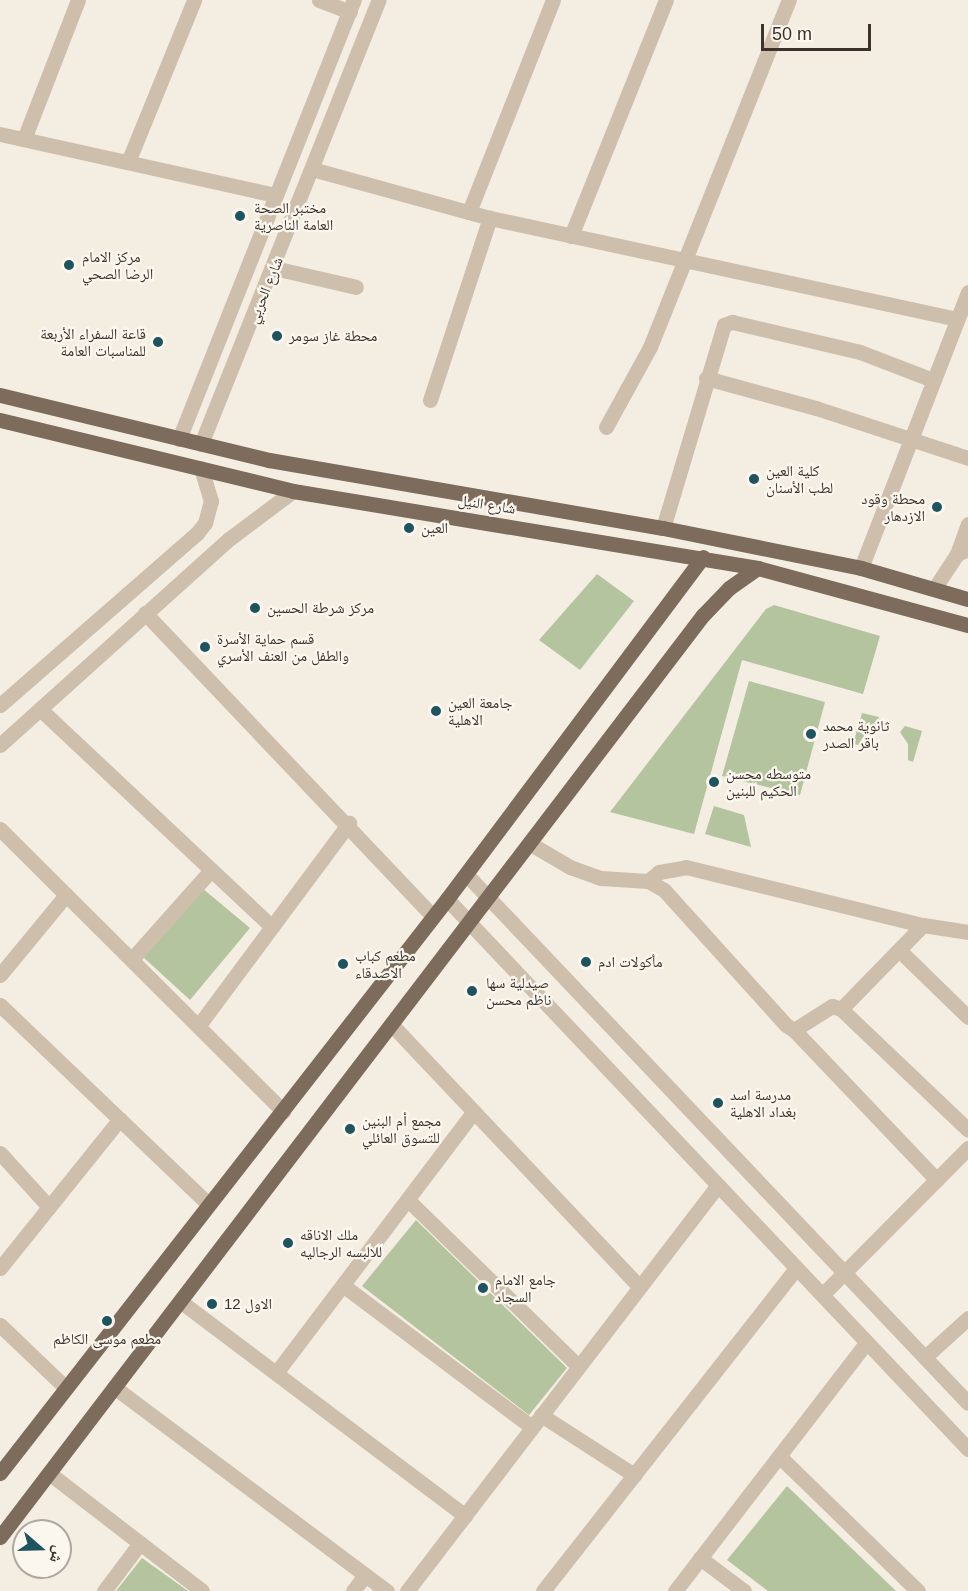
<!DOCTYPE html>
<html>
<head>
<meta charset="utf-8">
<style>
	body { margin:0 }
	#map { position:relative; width:968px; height:1591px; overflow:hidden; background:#f4ede1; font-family:Arial,"Noto Naskh Arabic",sans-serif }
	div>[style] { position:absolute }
	.green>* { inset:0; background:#b4c49f }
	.minor>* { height:15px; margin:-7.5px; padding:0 7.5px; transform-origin:7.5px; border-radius:7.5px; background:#cdbfab }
	.major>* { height:15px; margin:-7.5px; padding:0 7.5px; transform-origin:7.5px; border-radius:7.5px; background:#7d6b5b }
	.dots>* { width:16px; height:16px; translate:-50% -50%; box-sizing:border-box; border:3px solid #fbf6ee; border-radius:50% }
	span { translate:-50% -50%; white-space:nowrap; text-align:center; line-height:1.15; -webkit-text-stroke:4.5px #fbf6ee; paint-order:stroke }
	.poi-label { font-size:15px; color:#3b322b }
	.left { translate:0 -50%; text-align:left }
	.right { translate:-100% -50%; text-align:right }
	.street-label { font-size:15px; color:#3b322b }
	.north { position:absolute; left:12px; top:1519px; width:60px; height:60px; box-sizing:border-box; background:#fbf6ee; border:2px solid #aea8a0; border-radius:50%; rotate:110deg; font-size:16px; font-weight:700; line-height:24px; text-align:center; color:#3b322b }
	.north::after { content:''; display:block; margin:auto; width:21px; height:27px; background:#1e545f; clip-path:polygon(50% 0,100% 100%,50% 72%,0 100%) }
	.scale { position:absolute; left:761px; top:24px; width:110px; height:27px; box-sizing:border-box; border:3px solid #3b322b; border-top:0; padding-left:8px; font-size:18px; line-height:21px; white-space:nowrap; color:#3b322b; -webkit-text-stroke:4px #fbf6ee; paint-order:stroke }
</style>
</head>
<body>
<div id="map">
	<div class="green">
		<div style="clip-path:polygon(597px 574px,634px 601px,580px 670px,539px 640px)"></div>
		<div style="clip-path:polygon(774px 605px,880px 636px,863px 694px,742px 660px,694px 834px,610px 812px,766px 609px)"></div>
		<div style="clip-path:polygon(749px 681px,825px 702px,800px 795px,722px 776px)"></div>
		<div style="clip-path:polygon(862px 713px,879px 717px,880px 725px,867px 731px,858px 745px,853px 744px)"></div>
		<div style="clip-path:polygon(905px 726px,922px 731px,913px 762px,908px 760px,908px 744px,900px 732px)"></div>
		<div style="clip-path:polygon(714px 806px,744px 815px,751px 847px,705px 834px)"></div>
		<div style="clip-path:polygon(202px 888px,250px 928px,190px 1000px,142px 956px)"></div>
		<div style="clip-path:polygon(416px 1220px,567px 1368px,529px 1415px,362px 1286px)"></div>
		<div style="clip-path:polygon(787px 1486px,896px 1591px,768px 1591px,727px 1560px)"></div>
		<div style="clip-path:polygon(142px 1558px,188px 1591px,116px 1591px)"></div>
	</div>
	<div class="minor">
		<div style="left:319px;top:0;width:33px;rotate:21deg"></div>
		<div style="left:0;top:134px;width:282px;rotate:12.5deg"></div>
		<div style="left:24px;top:139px;width:149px;rotate:-68.8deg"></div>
		<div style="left:128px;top:162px;width:175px;rotate:-67.8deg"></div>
		<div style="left:312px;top:169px;width:185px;rotate:15.4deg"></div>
		<div style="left:490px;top:218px;width:478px;rotate:12.2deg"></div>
		<div style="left:469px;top:212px;width:228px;rotate:-68.4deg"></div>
		<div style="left:571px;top:236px;width:254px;rotate:-68.1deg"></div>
		<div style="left:274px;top:268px;width:84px;rotate:13deg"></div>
		<div style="left:706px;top:378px;width:114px;rotate:15.3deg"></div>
		<div style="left:816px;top:408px;width:160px;rotate:18.2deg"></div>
		<div style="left:430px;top:400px;width:192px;rotate:-71.8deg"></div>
		<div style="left:606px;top:427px;width:91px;rotate:-61.2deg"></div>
		<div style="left:650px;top:347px;width:374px;rotate:-68.2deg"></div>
		<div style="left:179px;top:439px;width:473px;rotate:-68.3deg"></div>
		<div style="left:201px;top:444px;width:478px;rotate:-68.2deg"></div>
		<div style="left:663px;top:528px;width:212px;rotate:-73.3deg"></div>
		<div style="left:724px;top:325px;width:9px;rotate:-21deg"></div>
		<div style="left:732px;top:322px;width:131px;rotate:13.2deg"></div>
		<div style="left:860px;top:352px;width:78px;rotate:21deg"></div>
		<div style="left:957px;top:554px;width:32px;rotate:-70deg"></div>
		<div style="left:861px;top:568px;width:296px;rotate:-68.8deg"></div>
		<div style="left:934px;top:589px;width:42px;rotate:-56.7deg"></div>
		<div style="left:957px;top:554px;width:12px;rotate:-24deg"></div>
		<div style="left:145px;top:613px;width:418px;rotate:46.5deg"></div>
		<div style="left:0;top:705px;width:262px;rotate:-41.1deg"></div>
		<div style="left:197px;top:533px;width:13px;rotate:-51deg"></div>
		<div style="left:205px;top:523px;width:23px;rotate:-75deg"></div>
		<div style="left:211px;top:501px;width:34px;rotate:-107deg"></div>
		<div style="left:40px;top:709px;width:318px;rotate:43.2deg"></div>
		<div style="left:0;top:745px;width:308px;rotate:-42deg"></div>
		<div style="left:229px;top:539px;width:80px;rotate:-36.9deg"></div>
		<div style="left:0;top:829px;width:400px;rotate:44.9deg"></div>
		<div style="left:529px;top:843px;width:48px;rotate:30.3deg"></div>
		<div style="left:570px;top:867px;width:33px;rotate:20deg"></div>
		<div style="left:601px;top:878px;width:47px;rotate:3.7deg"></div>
		<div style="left:648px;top:881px;width:18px;rotate:29deg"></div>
		<div style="left:664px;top:890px;width:182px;rotate:47.9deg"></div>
		<div style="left:786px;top:1025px;width:9px;rotate:32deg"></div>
		<div style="left:794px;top:1030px;width:45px;rotate:-32.3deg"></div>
		<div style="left:832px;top:1006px;width:9px;rotate:18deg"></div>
		<div style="left:841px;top:1009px;width:175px;rotate:43.6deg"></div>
		<div style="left:466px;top:874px;width:729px;rotate:46.5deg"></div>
		<div style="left:648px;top:881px;width:14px;rotate:-39deg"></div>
		<div style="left:659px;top:872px;width:27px;rotate:-10deg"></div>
		<div style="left:686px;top:867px;width:244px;rotate:13.8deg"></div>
		<div style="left:923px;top:925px;width:46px;rotate:8.8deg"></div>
		<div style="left:447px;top:899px;width:758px;rotate:46.55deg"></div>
		<div style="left:899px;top:950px;width:96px;rotate:44.2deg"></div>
		<div style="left:132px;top:959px;width:119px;rotate:-48.4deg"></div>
		<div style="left:0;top:975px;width:104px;rotate:-50.5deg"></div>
		<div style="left:0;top:1005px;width:288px;rotate:43.7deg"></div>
		<div style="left:841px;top:1009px;width:117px;rotate:-45.7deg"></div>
		<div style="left:391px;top:1024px;width:362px;rotate:46.6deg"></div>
		<div style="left:199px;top:1025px;width:252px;rotate:-53.4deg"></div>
		<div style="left:794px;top:1030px;width:207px;rotate:46.4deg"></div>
		<div style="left:0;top:1153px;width:73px;rotate:47.8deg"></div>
		<div style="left:409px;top:1201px;width:236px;rotate:44.3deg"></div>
		<div style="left:0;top:1268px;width:191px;rotate:-51.2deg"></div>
		<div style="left:344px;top:1286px;width:235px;rotate:36.9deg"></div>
		<div style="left:823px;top:1294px;width:206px;rotate:-45.2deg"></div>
		<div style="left:180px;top:1301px;width:357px;rotate:37deg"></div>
		<div style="left:0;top:1325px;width:91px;rotate:43.7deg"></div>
		<div style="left:925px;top:1357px;width:58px;rotate:-42.2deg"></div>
		<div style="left:276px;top:1373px;width:328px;rotate:-52.9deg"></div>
		<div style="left:114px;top:1387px;width:341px;rotate:36.8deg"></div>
		<div style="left:541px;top:1415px;width:111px;rotate:32.8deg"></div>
		<div style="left:779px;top:1456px;width:194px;rotate:44.2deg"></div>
		<div style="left:49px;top:1473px;width:193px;rotate:37.6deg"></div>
		<div style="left:700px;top:1558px;width:55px;rotate:36.9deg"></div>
		<div style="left:104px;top:1591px;width:60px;rotate:-53.1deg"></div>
		<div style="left:353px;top:1591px;width:20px;rotate:-53deg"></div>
		<div style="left:407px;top:1591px;width:511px;rotate:-52.55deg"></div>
		<div style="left:543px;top:1591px;width:410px;rotate:-51.9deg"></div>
		<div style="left:675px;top:1591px;width:314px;rotate:-52.4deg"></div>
	</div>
	<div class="major">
		<div style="left:0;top:395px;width:277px;rotate:13.6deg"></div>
		<div style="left:269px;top:460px;width:400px;rotate:9.8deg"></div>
		<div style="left:663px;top:528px;width:202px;rotate:11.4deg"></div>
		<div style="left:861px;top:568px;width:111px;rotate:16.2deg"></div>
		<div style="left:0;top:420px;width:301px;rotate:13.6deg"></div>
		<div style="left:293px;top:491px;width:471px;rotate:9.4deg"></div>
		<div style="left:758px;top:568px;width:218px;rotate:15.2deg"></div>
		<div style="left:0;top:1473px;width:728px;rotate:-52.09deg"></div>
		<div style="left:447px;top:899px;width:427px;rotate:-53.2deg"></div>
		<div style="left:0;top:1537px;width:1159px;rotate:-52.68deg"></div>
		<div style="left:703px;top:615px;width:37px;rotate:-46deg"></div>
		<div style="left:729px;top:588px;width:35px;rotate:-35deg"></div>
	</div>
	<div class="dots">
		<div style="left:240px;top:216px;background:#1e545f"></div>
		<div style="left:69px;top:265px;background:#1e545f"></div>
		<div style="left:277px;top:336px;background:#1e545f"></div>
		<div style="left:158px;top:342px;background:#1e545f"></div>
		<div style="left:754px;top:479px;background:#1e545f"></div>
		<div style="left:937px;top:507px;background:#1e545f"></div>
		<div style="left:409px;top:528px;background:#1e545f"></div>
		<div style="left:255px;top:608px;background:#1e545f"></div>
		<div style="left:205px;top:647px;background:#1e545f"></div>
		<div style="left:436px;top:711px;background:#1e545f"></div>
		<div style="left:811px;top:734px;background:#1e545f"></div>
		<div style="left:714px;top:782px;background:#1e545f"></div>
		<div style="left:586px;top:962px;background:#1e545f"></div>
		<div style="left:343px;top:964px;background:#1e545f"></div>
		<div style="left:472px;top:991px;background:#1e545f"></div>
		<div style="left:718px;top:1103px;background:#1e545f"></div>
		<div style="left:350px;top:1129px;background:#1e545f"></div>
		<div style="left:288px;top:1243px;background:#1e545f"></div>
		<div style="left:483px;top:1288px;background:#1e545f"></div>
		<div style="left:212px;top:1304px;background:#1e545f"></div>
		<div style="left:107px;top:1321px;background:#1e545f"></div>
	</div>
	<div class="poi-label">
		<span class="left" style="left:254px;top:216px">مختبر الصحة<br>العامة الناصرية</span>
		<span class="left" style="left:82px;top:265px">مركز الامام<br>الرضا الصحي</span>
		<span class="right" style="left:146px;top:342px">قاعة السفراء الأربعة<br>للمناسبات العامة</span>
		<span class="left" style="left:289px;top:336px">محطة غاز سومر</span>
		<span class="left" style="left:766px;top:479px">كلية العين<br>لطب الأسنان</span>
		<span class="right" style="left:925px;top:507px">محطة وقود<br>الازدهار</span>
		<span class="left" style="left:421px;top:528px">العين</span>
		<span class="left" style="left:267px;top:608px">مركز شرطة الحسين</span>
		<span class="left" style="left:217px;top:647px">قسم حماية الأسرة<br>والطفل من العنف الأسري</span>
		<span class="left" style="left:448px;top:711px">جامعة العين<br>الاهلية</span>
		<span class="left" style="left:823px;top:734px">ثانوية محمد<br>باقر الصدر</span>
		<span class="left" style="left:726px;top:782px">متوسطه محسن<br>الحكيم للبنين</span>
		<span class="left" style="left:355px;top:964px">مطعم كباب<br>الاصدقاء</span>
		<span class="left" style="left:598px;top:962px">مأكولات ادم</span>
		<span class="left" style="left:486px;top:991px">صيدلية سها<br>ناظم محسن</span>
		<span class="left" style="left:730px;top:1103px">مدرسة اسد<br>بغداد الاهلية</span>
		<span class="left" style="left:362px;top:1129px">مجمع أم البنين<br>للتسوق العائلي</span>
		<span class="left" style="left:300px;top:1243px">ملك الاناقه<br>للالبسه الرجاليه</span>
		<span class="left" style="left:495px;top:1288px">جامع الامام<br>السجاد</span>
		<span class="left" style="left:224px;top:1304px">الاول 12</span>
		<span style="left:107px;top:1339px">مطعم موسى الكاظم</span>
	</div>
	<div class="street-label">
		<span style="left:265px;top:290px;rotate:-68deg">شارع الحربي</span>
		<span style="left:487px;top:504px;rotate:9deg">شارع النيل</span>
	</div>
	<div class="north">ش</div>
	<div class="scale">50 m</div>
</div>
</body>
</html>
